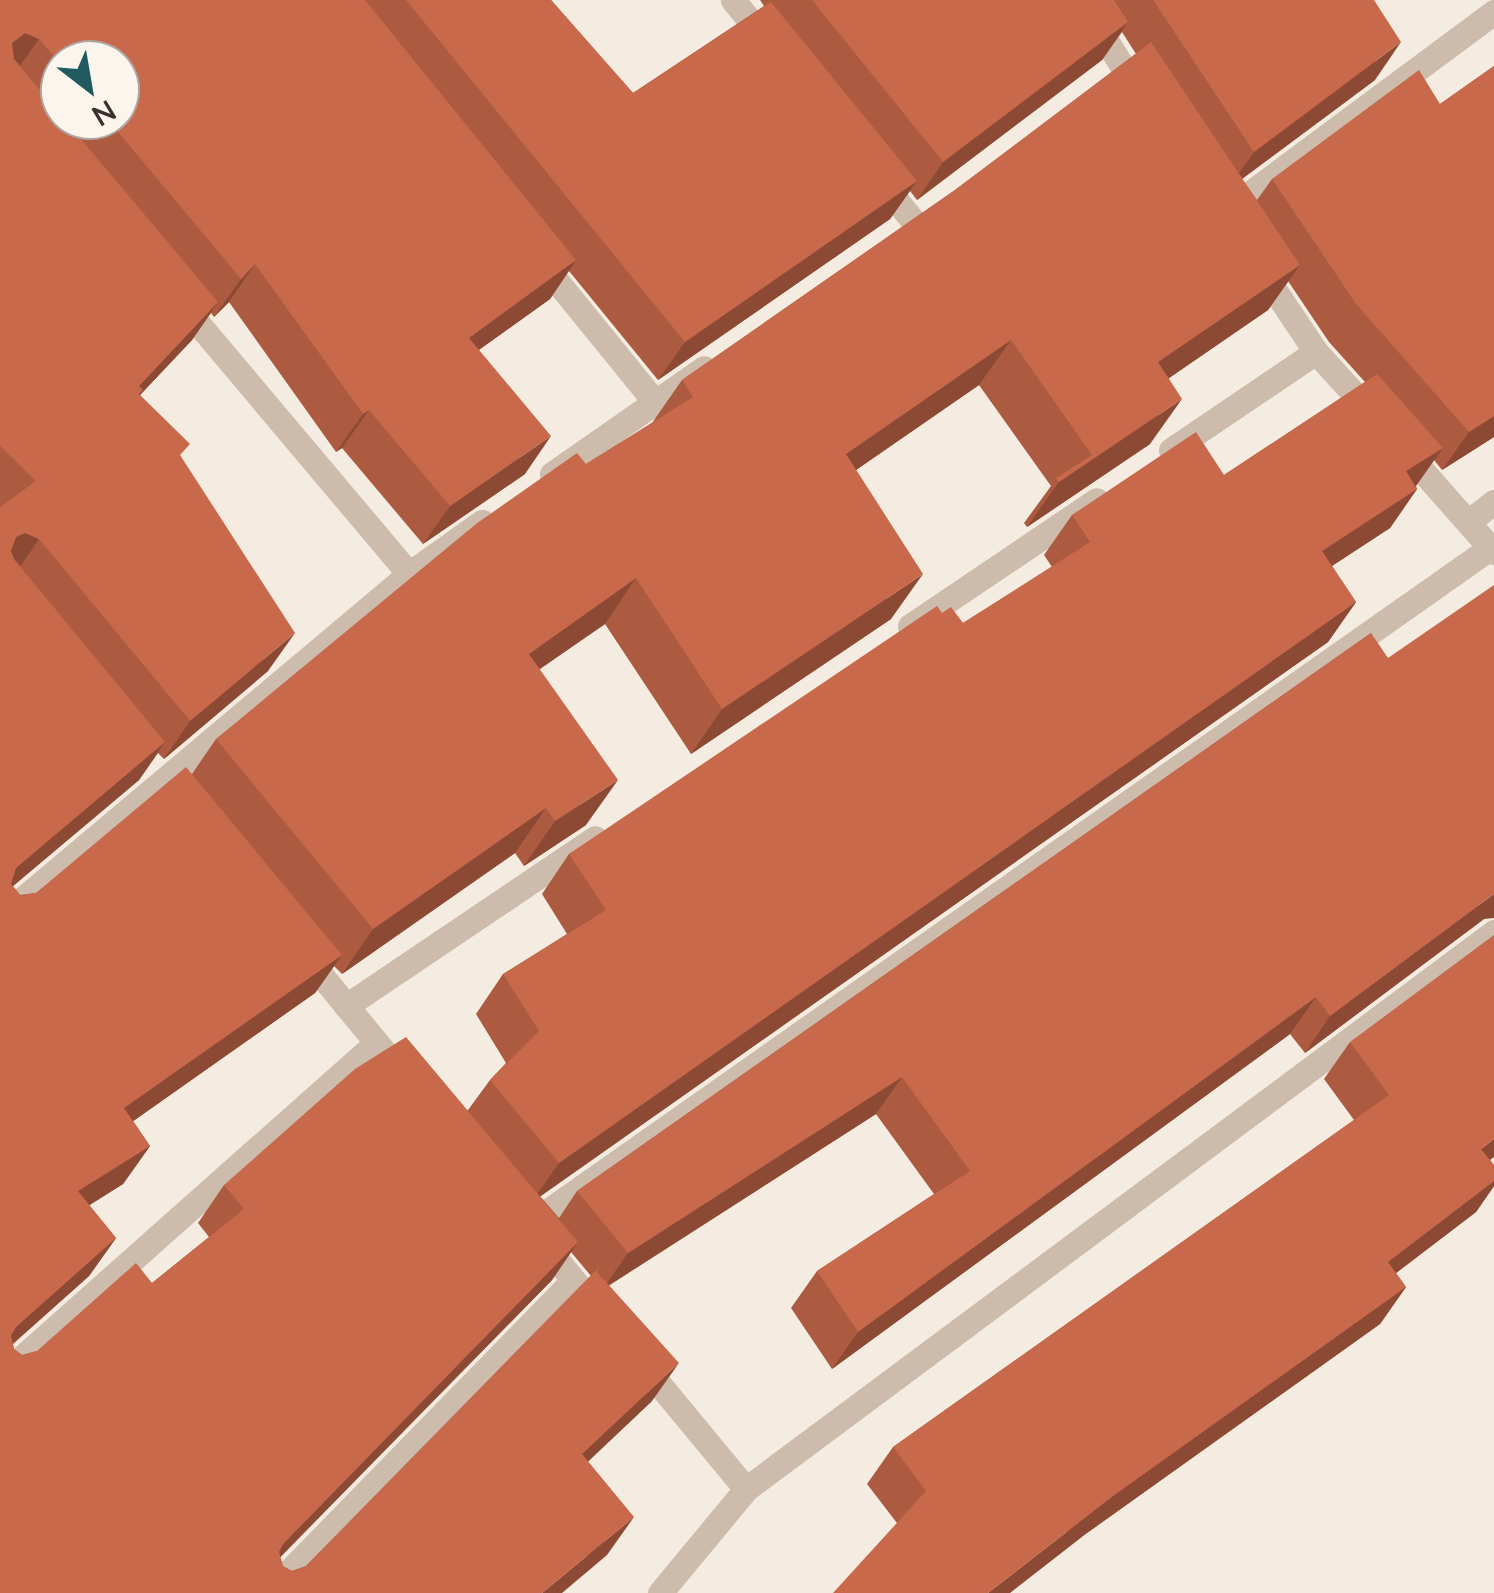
<!DOCTYPE html>
<html>
<head>
<meta charset="utf-8">
<style>
	body { margin:0 }
	#map { position:relative; width:1494px; height:1593px; overflow:hidden; background:#f4ebe1; font-family:Lato,sans-serif }
	div>[style] { position:absolute }
	.minor>* { height:25px; margin:-12.5px; padding:0 12.5px; transform-origin:12.5px; border-radius:12.5px; background:#cdbbac }
	.wall>* { inset:0; background:#ac5a40 }
	.shaded-wall>* { inset:0; background:#8c4a34 }
	.building>* { inset:0; background:#c8694b }
	span { translate:-50% -50%; white-space:nowrap; text-align:center; line-height:1.15; -webkit-text-stroke:9px #fbf5ee; paint-order:stroke }
	.north { position:absolute; left:40px; top:40px; width:100px; height:100px; box-sizing:border-box; background:#fbf5ee; border:2px solid #aea6a0; border-radius:50%; rotate:149deg; font-size:28px; font-weight:700; line-height:40px; text-align:center; color:#3b302b }
	.north::after { content:''; display:block; margin:auto; width:35px; height:45px; background:#1f5a5e; clip-path:polygon(50% 0,100% 100%,50% 72%,0 100%) }
</style>
</head>
<body>
<div id="map">
	<div class="minor">
		<div style="left:733px;top:0;width:57px;rotate:50.7deg"></div>
		<div style="left:1081px;top:0;width:110px;rotate:58.1deg"></div>
		<div style="left:879px;top:179px;width:55px;rotate:50.9deg"></div>
		<div style="left:1226px;top:211px;width:334px;rotate:-36.6deg"></div>
		<div style="left:538px;top:258px;width:186px;rotate:50.9deg"></div>
		<div style="left:1261px;top:270px;width:99px;rotate:56.1deg"></div>
		<div style="left:1316px;top:352px;width:86px;rotate:47.8deg"></div>
		<div style="left:180px;top:302px;width:356px;rotate:49.9deg"></div>
		<div style="left:1171px;top:450px;width:175px;rotate:-34.1deg"></div>
		<div style="left:1404px;top:450px;width:136px;rotate:48.6deg"></div>
		<div style="left:552px;top:474px;width:185px;rotate:-34.9deg"></div>
		<div style="left:1468px;top:522px;width:33px;rotate:-38deg"></div>
		<div style="left:910px;top:626px;width:225px;rotate:-34deg"></div>
		<div style="left:0;top:918px;width:534px;rotate:-40.07deg"></div>
		<div style="left:409px;top:574px;width:90px;rotate:-35.5deg"></div>
		<div style="left:303px;top:953px;width:159px;rotate:50.6deg"></div>
		<div style="left:346px;top:1006px;width:300px;rotate:-34deg"></div>
		<div style="left:528px;top:1225px;width:1176px;rotate:-35.14deg"></div>
		<div style="left:542px;top:1242px;width:89px;rotate:50.4deg"></div>
		<div style="left:640px;top:1361px;width:166px;rotate:50.4deg"></div>
		<div style="left:0;top:1377px;width:503px;rotate:-41.61deg"></div>
		<div style="left:268px;top:1593px;width:436px;rotate:-45.7deg"></div>
		<div style="left:660px;top:1593px;width:135px;rotate:-50.4deg"></div>
		<div style="left:746px;top:1489px;width:933px;rotate:-36.67deg"></div>
	</div>
	<div class="wall">
		<div style="clip-path:polygon(evenodd,0 0,551px 0,633px 93px,764px 6px,760px 0,1374px 0,1375px 80px,1242px 179px,1257px 200px,1272px 179px,1440px 104px,1494px 66px,1494px 437px,1442px 470px,1434px 460px,1416px 486px,1417px 489px,1390px 528px,1332px 566px,1356px 602px,1328px 642px,540px 1196px,559px 1218px,577px 1191px,1371px 633px,1484px 919px,1305px 1053px,1290px 1034px,832px 1369px,791px 1308px,817px 1271px,934px 1194px,876px 1114px,609px 1285px,652px 1401px,588px 1461px,607px 1555px,0 1593px,0 0,1122px 32px,1136px 54px,955px 190px,682px 380px,652px 423px,586px 464px,216px 739px,192px 774px,36px 893px,20px 895px,13px 886px,139px 780px,158px 753px,164px 759px,268px 671px,181px 457px,140px 395px,192px 340px,211px 313px,214px 317px,229px 302px,336px 452px,342px 448px,423px 544px,525px 474px,479px 350px,550px 299px,569px 271px,658px 380px,890px 219px,910px 191px,917px 200px,1102px 60px,1122px 32px,0 0,60px 60px,120px 120px,60px 120px,60px 60px,0 0,1288px 281px,1329px 342px,1365px 382px,1224px 475px,1072px 515px,1044px 555px,1052px 567px,963px 623px,942px 613px,569px 854px,542px 894px,567px 934px,503px 974px,476px 1014px,506px 1063px,490px 1080px,468px 1110px,224px 1185px,198px 1223px,209px 1237px,152px 1283px,37px 1351px,22px 1355px,14px 1349px,13px 1344px,89px 1276px,116px 1238px,89px 1205px,123px 1184px,150px 1146px,133px 1121px,315px 993px,334px 966px,342px 974px,515px 853px,524px 866px,586px 825px,539px 669px,605px 624px,691px 754px,891px 619px,856px 470px,979px 385px,1051px 486px,1024px 523px,1027px 527px,1150px 444px,1169px 378px,1268px 310px,1288px 281px,0 0,571px 1252px,591px 1276px,306px 1566px,292px 1571px,283px 1566px,280px 1557px,552px 1280px,571px 1252px)"></div>
		<div style="clip-path:polygon(1350px 1042px,1490px 1160px,1494px 1165px,1494px 1186px,1476px 1212px,1396px 1273px,1406px 1287px,1380px 1324px,1087px 1533px,897px 1523px,867px 1484px,893px 1447px,1354px 1120px,1324px 1079px)"></div>
	</div>
	<div class="shaded-wall">
		<div style="clip-path:polygon(1128px 22px,1102px 60px,917px 200px,943px 162px)"></div>
		<div style="clip-path:polygon(25px 33px,39px 39px,12px 77px,12px 43px)"></div>
		<div style="clip-path:polygon(1401px 42px,1375px 80px,1227px 190px,1254px 152px)"></div>
		<div style="clip-path:polygon(917px 181px,890px 219px,658px 380px,685px 342px)"></div>
		<div style="clip-path:polygon(576px 260px,550px 299px,442px 376px,469px 338px)"></div>
		<div style="clip-path:polygon(255px 264px,229px 302px,214px 317px,241px 279px)"></div>
		<div style="clip-path:polygon(1300px 265px,1268px 310px,1127px 407px,1158px 362px)"></div>
		<div style="clip-path:polygon(218px 302px,192px 340px,141px 394px,117px 428px,139px 386px)"></div>
		<div style="clip-path:polygon(1011px 340px,979px 385px,814px 499px,846px 454px)"></div>
		<div style="clip-path:polygon(1182px 399px,1150px 444px,1027px 527px,1059px 482px)"></div>
		<div style="clip-path:polygon(369px 410px,342px 448px,336px 452px,363px 414px)"></div>
		<div style="clip-path:polygon(1494px 416px,1494px 437px,1442px 470px,1469px 432px)"></div>
		<div style="clip-path:polygon(551px 436px,525px 474px,423px 544px,450px 506px)"></div>
		<div style="clip-path:polygon(1443px 448px,1415px 487px,1406px 471px)"></div>
		<div style="clip-path:polygon(1417px 489px,1390px 528px,1295px 590px,1322px 551px)"></div>
		<div style="clip-path:polygon(25px 533px,39px 539px,13px 577px,0 572px,16px 537px)"></div>
		<div style="clip-path:polygon(923px 574px,891px 619px,691px 754px,722px 709px)"></div>
		<div style="clip-path:polygon(636px 578px,605px 624px,497px 699px,529px 654px)"></div>
		<div style="clip-path:polygon(1356px 602px,1328px 642px,531px 1203px,559px 1163px)"></div>
		<div style="clip-path:polygon(295px 633px,268px 671px,164px 759px,190px 721px)"></div>
		<div style="clip-path:polygon(165px 742px,139px 780px,0 897px,16px 868px)"></div>
		<div style="clip-path:polygon(618px 780px,586px 825px,524px 866px,555px 821px)"></div>
		<div style="clip-path:polygon(546px 808px,515px 853px,342px 974px,373px 929px)"></div>
		<div style="clip-path:polygon(1494px 894px,1494px 918px,1484px 919px,1305px 1053px,1330px 1016px)"></div>
		<div style="clip-path:polygon(342px 955px,315px 993px,98px 1146px,124px 1108px)"></div>
		<div style="clip-path:polygon(1316px 997px,1290px 1034px,832px 1369px,858px 1332px)"></div>
		<div style="clip-path:polygon(902px 1077px,876px 1114px,602px 1290px,628px 1253px)"></div>
		<div style="clip-path:polygon(1494px 1139px,1494px 1157px,1456px 1186px,1481px 1149px)"></div>
		<div style="clip-path:polygon(150px 1146px,123px 1184px,52px 1229px,78px 1191px)"></div>
		<div style="clip-path:polygon(1494px 1181px,1494px 1186px,1476px 1212px,1362px 1299px,1388px 1262px)"></div>
		<div style="clip-path:polygon(116px 1238px,89px 1276px,0 1355px,16px 1327px)"></div>
		<div style="clip-path:polygon(578px 1242px,552px 1280px,256px 1582px,283px 1544px)"></div>
		<div style="clip-path:polygon(1406px 1287px,1380px 1324px,1087px 1533px,1010px 1593px,988px 1593px,1113px 1496px)"></div>
		<div style="clip-path:polygon(679px 1363px,652px 1401px,556px 1492px,582px 1454px)"></div>
		<div style="clip-path:polygon(634px 1517px,607px 1555px,562px 1593px,542px 1593px)"></div>
	</div>
	<div class="building">
		<div style="clip-path:polygon(0 0,365px 0,576px 260px,469px 338px,551px 436px,450px 506px,369px 410px,363px 414px,255px 264px,241px 279px,108px 120px,120px 120px,120px 60px,60px 60px,60px 63px,39px 39px,25px 33px,12px 43px,14px 59px,60px 114px,60px 120px,65px 120px,218px 302px,139px 386px,143px 390px,139px 394px,190px 444px,180px 455px,295px 633px,190px 721px,39px 539px,25px 533px,16px 537px,11px 551px,14px 559px,165px 742px,16px 868px,11px 884px,20px 895px,36px 893px,186px 767px,342px 955px,124px 1108px,150px 1146px,78px 1191px,116px 1238px,16px 1327px,11px 1335px,14px 1349px,22px 1355px,37px 1351px,136px 1263px,152px 1283px,244px 1209px,224px 1185px,355px 1069px,406px 1037px,578px 1242px,283px 1544px,279px 1552px,283px 1566px,292px 1571px,306px 1566px,599px 1267px,597px 1272px,679px 1363px,582px 1454px,634px 1517px,542px 1593px,0 1593px,0 507px,36px 481px,0 446px)"></div>
		<div style="clip-path:polygon(406px 0,551px 0,633px 93px,771px 2px,917px 181px,685px 342px)"></div>
		<div style="clip-path:polygon(812px 0,1114px 0,1128px 22px,943px 162px)"></div>
		<div style="clip-path:polygon(1153px 0,1374px 0,1401px 42px,1254px 152px)"></div>
		<div style="clip-path:polygon(1151px 42px,1300px 265px,1158px 362px,1182px 399px,1059px 482px,1056px 478px,1092px 455px,1011px 340px,846px 454px,923px 574px,722px 709px,636px 578px,529px 654px,618px 780px,555px 821px,546px 808px,373px 929px,216px 739px,476px 524px,577px 453px,586px 464px,693px 397px,682px 380px,955px 190px)"></div>
		<div style="clip-path:polygon(1494px 66px,1494px 416px,1469px 432px,1356px 304px,1272px 179px,1419px 70px,1440px 104px)"></div>
		<div style="clip-path:polygon(1377px 374px,1443px 448px,1406px 471px,1417px 489px,1322px 551px,1356px 602px,559px 1163px,490px 1080px,539px 1031px,503px 974px,606px 910px,569px 854px,937px 606px,942px 613px,951px 607px,963px 623px,1090px 542px,1072px 515px,1196px 432px,1224px 475px)"></div>
		<div style="clip-path:polygon(1494px 585px,1494px 894px,1330px 1016px,1316px 997px,858px 1332px,817px 1271px,970px 1171px,902px 1077px,628px 1253px,577px 1191px,1371px 633px,1388px 658px)"></div>
		<div style="clip-path:polygon(1494px 935px,1494px 1139px,1481px 1149px,1494px 1165px,1494px 1181px,1388px 1262px,1406px 1287px,1113px 1496px,988px 1593px,833px 1593px,926px 1491px,893px 1447px,1389px 1095px,1350px 1042px)"></div>
	</div>
	<div class="north">N</div>
</div>
</body>
</html>
